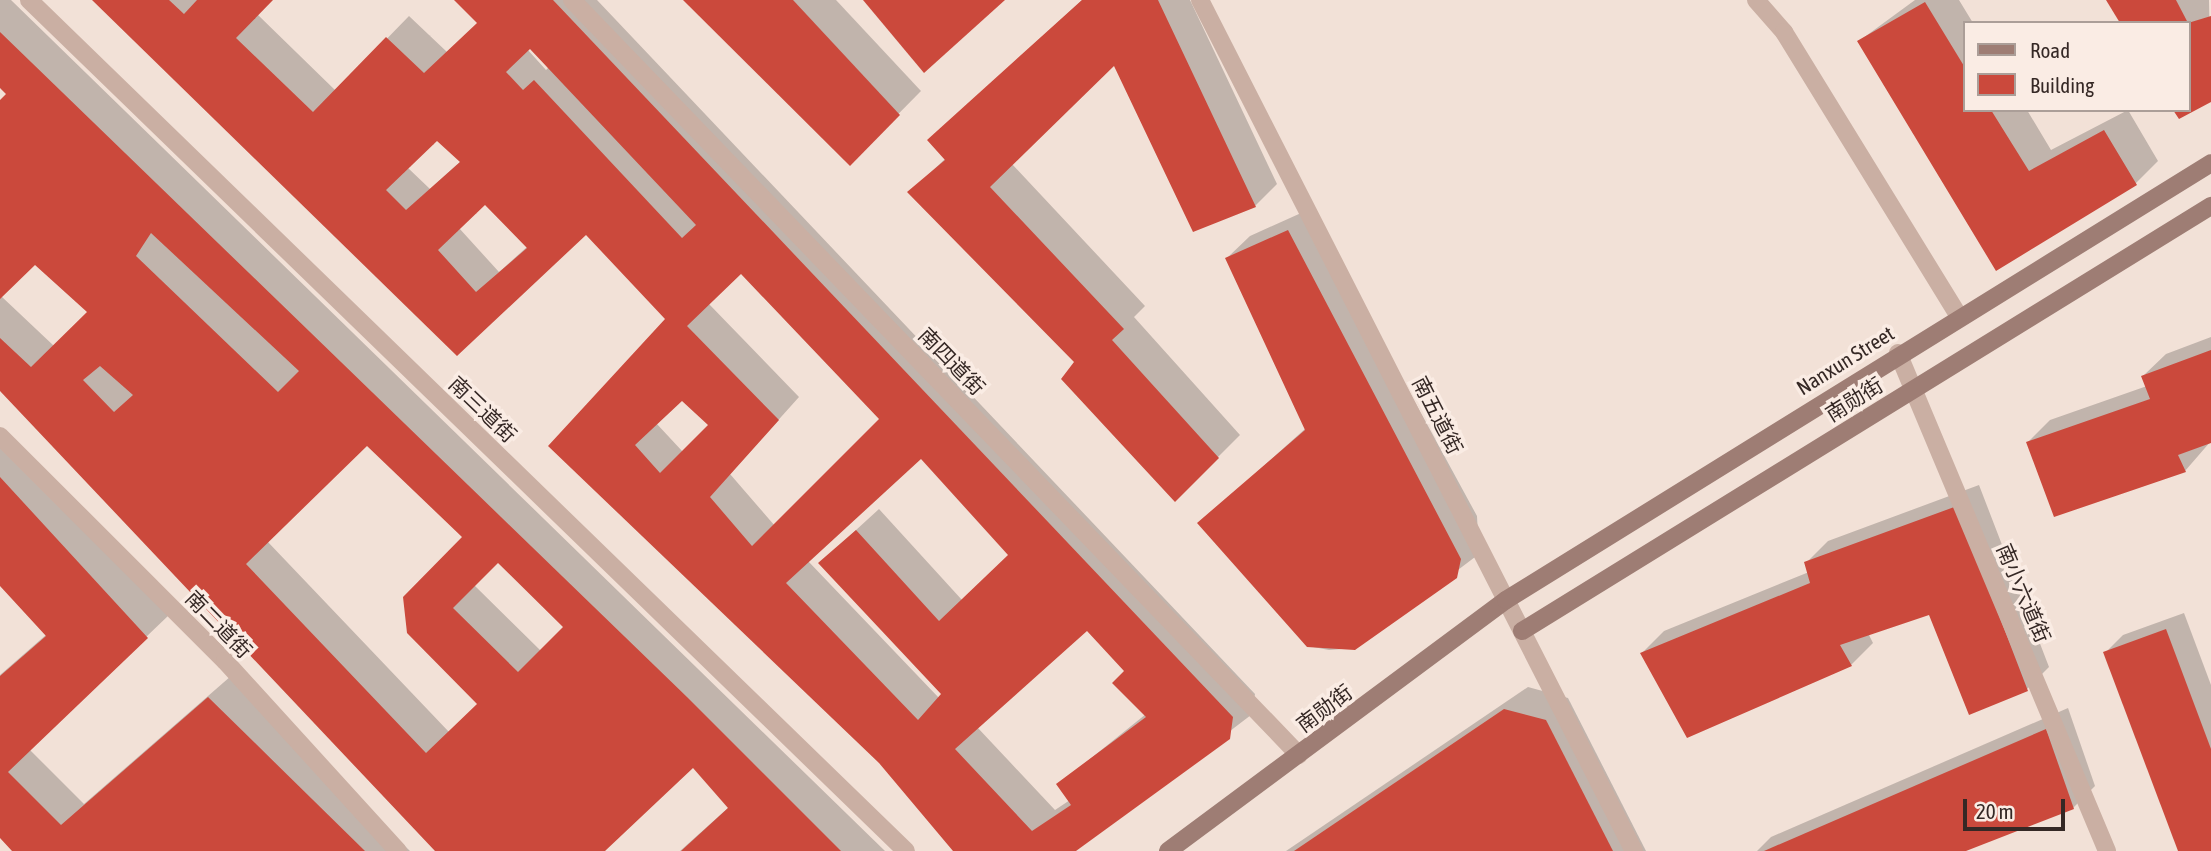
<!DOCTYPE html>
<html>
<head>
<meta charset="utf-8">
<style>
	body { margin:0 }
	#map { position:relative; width:2211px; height:851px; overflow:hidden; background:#f2e1d7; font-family:"Asap Condensed","Noto Sans SC",sans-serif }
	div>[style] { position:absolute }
	.shadow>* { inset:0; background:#0003 }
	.building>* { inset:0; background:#cb493c }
	.pedestrian>* { height:18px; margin:-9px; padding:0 9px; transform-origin:9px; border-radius:9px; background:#caafa3 }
	.minor>* { height:18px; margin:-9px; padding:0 9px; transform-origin:9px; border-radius:9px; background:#caafa3 }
	.tertiary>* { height:18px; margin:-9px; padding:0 9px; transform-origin:9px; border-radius:9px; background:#caafa3 }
	.secondary>* { height:18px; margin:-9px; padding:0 9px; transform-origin:9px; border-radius:9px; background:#9e7d74 }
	span { translate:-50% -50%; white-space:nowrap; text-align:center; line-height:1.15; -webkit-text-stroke:7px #faece4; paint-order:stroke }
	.street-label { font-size:21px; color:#352825 }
	.legend { position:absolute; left:1963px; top:21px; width:228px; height:91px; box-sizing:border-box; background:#faece4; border:2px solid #ab9e98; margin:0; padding:9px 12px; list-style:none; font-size:21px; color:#352825 }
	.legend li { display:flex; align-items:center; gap:14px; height:35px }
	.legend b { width:35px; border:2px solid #ab9e98 }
	.scale { position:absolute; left:1963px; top:799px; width:102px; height:32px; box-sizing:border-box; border:4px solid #352825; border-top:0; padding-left:9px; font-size:21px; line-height:24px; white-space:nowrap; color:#352825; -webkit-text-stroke:5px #faece4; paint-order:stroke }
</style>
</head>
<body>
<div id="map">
	<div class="shadow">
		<div style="clip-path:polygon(evenodd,0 0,11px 0,885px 851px,680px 851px,729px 807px,694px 765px,603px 851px,437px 851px,0 389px,0 102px,8px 94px,0 85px,0 0,35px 263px,90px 312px,54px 346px,1px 296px,35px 263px,0 0,367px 443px,465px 537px,409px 633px,479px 704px,449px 732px,267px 541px,367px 443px,0 0,498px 561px,565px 627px,541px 651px,474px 585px,498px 561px)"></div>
		<div style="clip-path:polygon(evenodd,94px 0,271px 0,257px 14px,336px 91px,409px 16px,447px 52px,479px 23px,456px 0,597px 0,1255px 694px,1251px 715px,1073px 851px,955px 851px,881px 762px,550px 446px,667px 319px,586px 233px,457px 354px,94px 0,530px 46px,549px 67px,546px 70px,527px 49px,530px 46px,94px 0,436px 139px,461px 161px,430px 189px,407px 167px,436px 139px,94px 0,485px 202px,528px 246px,499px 272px,459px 228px,485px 202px,94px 0,741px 271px,882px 419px,775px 526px,730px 474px,799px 397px,708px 303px,741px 271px,94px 0,682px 399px,710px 425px,683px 452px,656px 423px,682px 399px,94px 0,921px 457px,1010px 555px,962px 600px,879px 509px,820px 563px,943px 694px,939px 698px,808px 561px,921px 457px,94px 0,1087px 629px,1127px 671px,1146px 714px,1059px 784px,1070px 800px,1055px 810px,977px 727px,1087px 629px)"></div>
		<div style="clip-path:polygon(686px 0,836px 0,921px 91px,850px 163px)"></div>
		<div style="clip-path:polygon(1082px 0,1190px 0,1277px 184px,1255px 206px,1115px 63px,1012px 164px,1145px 306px,1134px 317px,1240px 435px,1175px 500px,1076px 362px,910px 192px,946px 158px,929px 140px)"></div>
		<div style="clip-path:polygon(1915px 0,1959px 0,1973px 23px,1964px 23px,1964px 110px,2027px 110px,2051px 150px,2128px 110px,2158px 161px,2136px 183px,1997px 268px,1859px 41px)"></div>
		<div style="clip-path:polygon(2108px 0,2209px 0,2211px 100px,2188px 110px,2188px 23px,2122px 23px)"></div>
		<div style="clip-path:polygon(1310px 209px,1477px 516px,1479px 554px,1355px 648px,1329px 650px,1308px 646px,1199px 524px,1306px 428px,1227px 258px,1250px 236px)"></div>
		<div style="clip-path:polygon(2211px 337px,2211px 441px,2185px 471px,2028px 442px,2050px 420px,2147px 386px,2143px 376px,2166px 354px)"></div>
		<div style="clip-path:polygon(0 434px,169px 615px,29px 749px,84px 804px,231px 676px,410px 851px,15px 851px,0 835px,0 675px,47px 634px,0 584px)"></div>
		<div style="clip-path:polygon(1979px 485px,2049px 667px,2027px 689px,1930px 613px,1868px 633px,1873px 643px,1851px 665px,1688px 735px,1642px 653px,1664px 631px,1809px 572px,1806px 563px,1828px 541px)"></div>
		<div style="clip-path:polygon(2184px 613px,2211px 685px,2211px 851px,2180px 851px,2105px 653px,2123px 635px)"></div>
		<div style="clip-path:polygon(1528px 687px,1568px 698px,1646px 851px,1286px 851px)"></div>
		<div style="clip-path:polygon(2068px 708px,2095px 786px,2073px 808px,1962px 851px,1757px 851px,1771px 837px)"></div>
	</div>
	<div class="building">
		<div style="clip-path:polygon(evenodd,92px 0,169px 0,184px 14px,197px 0,273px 0,236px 38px,313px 112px,386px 37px,424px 73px,477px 23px,454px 0,553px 0,1233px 717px,1230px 739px,1076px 851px,953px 851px,879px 763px,548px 446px,665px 319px,586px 235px,457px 356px,92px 0,530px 49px,696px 225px,682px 238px,534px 80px,523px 90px,506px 72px,530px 49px,92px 0,437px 141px,460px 162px,406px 210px,386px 190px,437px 141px,92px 0,485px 205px,527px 248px,476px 292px,438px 250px,485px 205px,92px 0,741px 274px,879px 419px,752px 546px,710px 497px,779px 420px,687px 326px,741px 274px,92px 0,682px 401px,708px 425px,660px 473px,635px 445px,682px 401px,92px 0,921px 459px,1008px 555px,939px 621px,856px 530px,818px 563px,941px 694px,918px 720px,786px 583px,921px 459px,92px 0,1087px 631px,1124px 671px,1112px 683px,1146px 717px,1056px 784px,1071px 805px,1032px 831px,955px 749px,1087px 631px)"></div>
		<div style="clip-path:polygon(683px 0,793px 0,900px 115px,850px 166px)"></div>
		<div style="clip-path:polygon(863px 0,1005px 0,924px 73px)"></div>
		<div style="clip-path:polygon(1082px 0,1158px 0,1256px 207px,1193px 232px,1114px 66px,990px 187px,1124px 329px,1112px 340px,1219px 458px,1175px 502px,1061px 379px,1074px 362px,907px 192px,945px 160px,927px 140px)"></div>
		<div style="clip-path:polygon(2106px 0,2176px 0,2188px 23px,2120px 23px)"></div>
		<div style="clip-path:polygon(1925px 2px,1964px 66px,1964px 110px,1991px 110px,2029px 171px,2104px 130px,2137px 185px,1996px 271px,1857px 41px)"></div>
		<div style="clip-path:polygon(2211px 16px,2211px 102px,2179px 119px,2173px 110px,2188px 110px,2188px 23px)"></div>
		<div style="clip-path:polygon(evenodd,0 32px,687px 697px,841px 851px,681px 851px,728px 808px,693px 768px,605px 851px,435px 851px,0 391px,0 338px,31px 367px,87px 312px,35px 265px,0 299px,0 100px,6px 94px,0 88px,0 32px,151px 233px,299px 371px,278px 392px,136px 256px,151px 233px,0 32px,100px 366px,133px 395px,114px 412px,83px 380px,100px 366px,0 32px,367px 446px,462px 537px,403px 597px,407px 633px,477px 704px,426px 753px,246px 564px,367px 446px,0 32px,498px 563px,563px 627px,518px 672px,453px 608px,498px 563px)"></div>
		<div style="clip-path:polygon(1288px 230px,1461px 559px,1457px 578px,1355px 650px,1307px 647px,1197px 523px,1305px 430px,1225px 258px)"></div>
		<div style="clip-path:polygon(2211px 350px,2211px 443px,2178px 455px,2186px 472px,2054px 517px,2026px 442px,2150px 399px,2141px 376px)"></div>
		<div style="clip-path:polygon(0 477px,148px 638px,8px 772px,61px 825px,208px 697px,365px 851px,12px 851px,0 838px,0 676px,46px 636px,0 586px)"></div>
		<div style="clip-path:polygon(1957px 506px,2028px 691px,1969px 715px,1929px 615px,1840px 645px,1852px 666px,1687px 738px,1640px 653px,1810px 583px,1804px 562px)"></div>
		<div style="clip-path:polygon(2166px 629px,2211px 749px,2211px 851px,2178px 851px,2103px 652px)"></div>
		<div style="clip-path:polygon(1504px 709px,1546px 720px,1613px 851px,1294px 851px)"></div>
		<div style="clip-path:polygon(2046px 729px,2074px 809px,1966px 851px,1764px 851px)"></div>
	</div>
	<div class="pedestrian">
		<div style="left:29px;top:0;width:1222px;rotate:44.14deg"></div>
		<div style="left:0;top:436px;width:318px;rotate:45deg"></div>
		<div style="left:225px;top:661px;width:257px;rotate:47.7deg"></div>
	</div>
	<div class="minor">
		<div style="left:1898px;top:353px;width:540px;rotate:67.23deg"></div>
	</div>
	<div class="tertiary">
		<div style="left:572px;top:0;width:1048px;rotate:46.08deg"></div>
		<div style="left:1200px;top:0;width:955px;rotate:62.98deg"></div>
		<div style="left:1756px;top:0;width:43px;rotate:48.8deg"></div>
		<div style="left:1784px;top:32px;width:334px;rotate:58.4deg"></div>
	</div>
	<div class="secondary">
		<div style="left:1522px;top:631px;width:810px;rotate:-31.67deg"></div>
		<div style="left:1168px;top:851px;width:421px;rotate:-36.6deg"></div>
		<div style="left:1506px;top:600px;width:829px;rotate:-31.79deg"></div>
	</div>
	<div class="street-label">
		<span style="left:1845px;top:360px;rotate:-32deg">Nanxun Street</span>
		<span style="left:952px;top:361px;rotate:46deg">南四道街</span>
		<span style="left:1854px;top:399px;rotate:-32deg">南勋街</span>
		<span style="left:483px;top:409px;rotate:44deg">南三道街</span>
		<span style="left:1438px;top:415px;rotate:63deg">南五道街</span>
		<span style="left:2024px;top:593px;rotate:67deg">南小六道街</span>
		<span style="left:219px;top:624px;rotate:46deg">南二道街</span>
		<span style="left:1324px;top:708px;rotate:-37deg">南勋街</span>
	</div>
	<ul class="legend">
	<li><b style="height:9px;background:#9e7d74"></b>Road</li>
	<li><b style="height:19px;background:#cb493c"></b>Building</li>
	</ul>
	<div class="scale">20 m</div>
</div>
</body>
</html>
